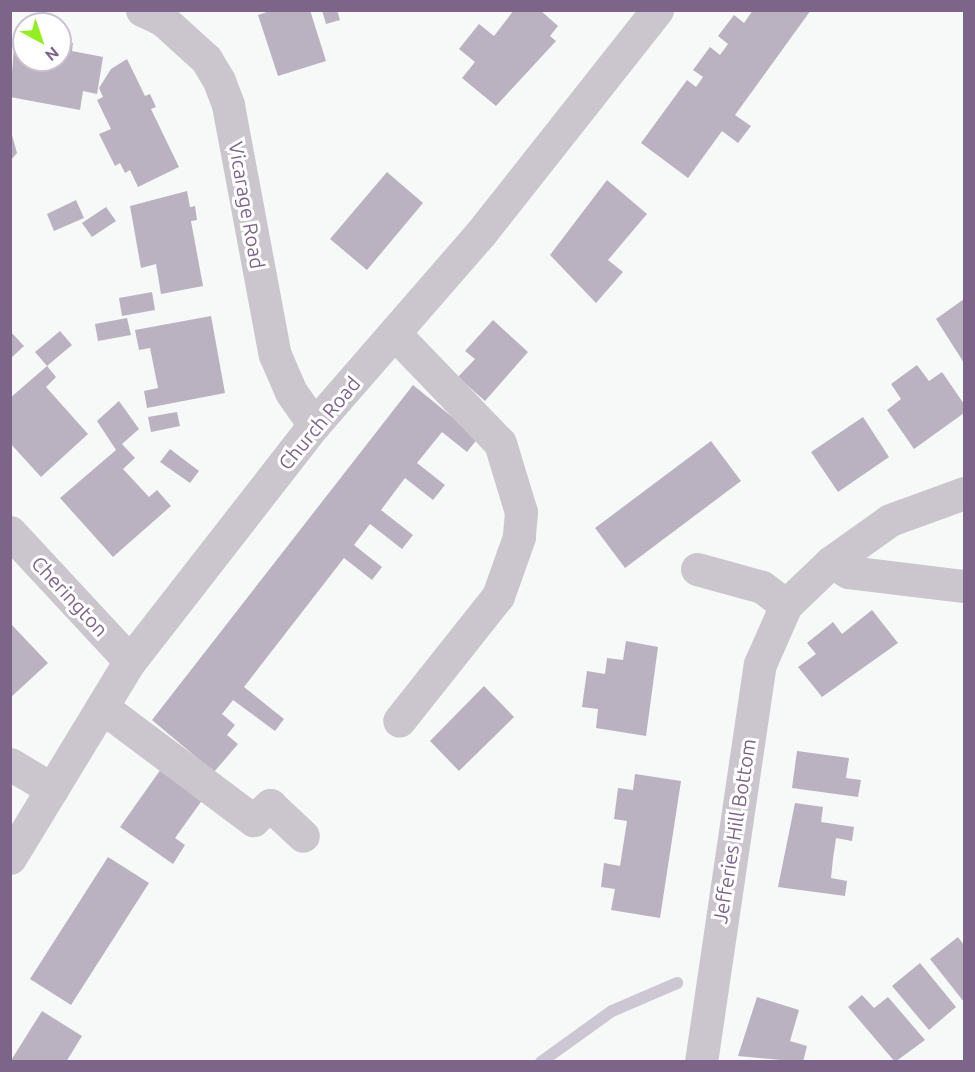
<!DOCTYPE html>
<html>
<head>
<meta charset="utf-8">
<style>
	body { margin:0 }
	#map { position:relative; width:975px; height:1072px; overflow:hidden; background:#f6f9f7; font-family:Ubuntu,sans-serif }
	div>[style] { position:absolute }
	.stream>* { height:12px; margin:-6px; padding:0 6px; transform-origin:6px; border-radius:6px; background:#cdc7d4 }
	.building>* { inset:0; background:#bbb2c1 }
	.minor>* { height:33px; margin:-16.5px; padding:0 16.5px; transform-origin:16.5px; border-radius:16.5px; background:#cbc6ce }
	span { translate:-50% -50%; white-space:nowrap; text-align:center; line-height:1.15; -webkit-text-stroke:6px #fff; paint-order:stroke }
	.street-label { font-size:20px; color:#7d6589 }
	.frame { position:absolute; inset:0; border:12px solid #7d6589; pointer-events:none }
	.north { position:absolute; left:12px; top:12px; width:60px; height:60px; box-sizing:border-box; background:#fff; border:2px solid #cbc1d0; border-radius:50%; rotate:140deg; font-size:16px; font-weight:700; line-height:24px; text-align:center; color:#7d6589 }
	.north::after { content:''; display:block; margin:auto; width:21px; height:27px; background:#92f01f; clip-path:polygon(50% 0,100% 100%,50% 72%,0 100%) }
</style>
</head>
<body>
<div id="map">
	<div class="stream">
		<div style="left:541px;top:1062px;width:87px;rotate:-35.7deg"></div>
		<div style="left:612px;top:1011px;width:71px;rotate:-23.3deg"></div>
	</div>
	<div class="building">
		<div style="clip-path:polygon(273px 10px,310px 10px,326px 61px,278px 76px,258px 15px)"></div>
		<div style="clip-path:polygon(322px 10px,337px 10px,340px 20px,326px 24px)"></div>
		<div style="clip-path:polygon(514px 10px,540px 10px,558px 26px,550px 36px,556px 41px,496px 106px,462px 78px,475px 62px,459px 49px,479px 24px,494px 36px)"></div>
		<div style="clip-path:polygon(753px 10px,811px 10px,735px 115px,751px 126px,738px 143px,722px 131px,688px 178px,641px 143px,687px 80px,696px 87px,703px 77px,693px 70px,710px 47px,720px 55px,728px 44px,718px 36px,734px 15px,744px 23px)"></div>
		<div style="clip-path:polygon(15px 35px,24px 36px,24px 60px,60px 60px,60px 40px,73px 43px,72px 51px,103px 57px,97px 94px,83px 91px,80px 110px,10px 97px)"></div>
		<div style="clip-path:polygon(127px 59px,145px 96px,150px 94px,156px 107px,151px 109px,179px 167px,138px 187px,130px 170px,125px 173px,120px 163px,115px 166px,99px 134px,111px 129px,97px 100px,103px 97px,99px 88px,111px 69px)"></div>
		<div style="clip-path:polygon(10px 128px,17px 153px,10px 161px)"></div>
		<div style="clip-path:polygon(387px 172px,423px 203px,367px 270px,330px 239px)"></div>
		<div style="clip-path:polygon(607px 180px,647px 214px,608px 260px,623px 272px,596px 303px,550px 255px)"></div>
		<div style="clip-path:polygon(187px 191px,190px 207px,195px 206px,197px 220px,191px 221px,203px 286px,161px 294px,156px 264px,141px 268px,130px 206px)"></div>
		<div style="clip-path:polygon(76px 200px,84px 218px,54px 231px,47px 214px)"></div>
		<div style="clip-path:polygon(106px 207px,116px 221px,92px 237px,82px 223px)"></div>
		<div style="clip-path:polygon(152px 292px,155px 310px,122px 316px,119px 298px)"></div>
		<div style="clip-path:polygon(964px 299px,964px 363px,936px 319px)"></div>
		<div style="clip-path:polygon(211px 316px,225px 393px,147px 408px,144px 391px,158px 388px,150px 348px,139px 350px,135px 330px)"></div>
		<div style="clip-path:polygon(127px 318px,131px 335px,98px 341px,95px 324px)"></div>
		<div style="clip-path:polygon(493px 320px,528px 352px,485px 401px,458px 377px,475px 359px,465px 351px)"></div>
		<div style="clip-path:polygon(10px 331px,24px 346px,10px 359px)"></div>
		<div style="clip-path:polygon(60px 331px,72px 345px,47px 366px,35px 352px)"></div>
		<div style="clip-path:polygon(917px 365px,929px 381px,942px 372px,964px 404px,964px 413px,914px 449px,887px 410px,901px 399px,891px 384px)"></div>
		<div style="clip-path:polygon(47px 366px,56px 377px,46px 387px,88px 434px,41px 477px,10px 443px,10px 398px)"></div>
		<div style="clip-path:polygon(413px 385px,478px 438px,467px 452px,442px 432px,417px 463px,445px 485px,433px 500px,405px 478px,381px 510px,413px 535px,402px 549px,370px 524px,354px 545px,382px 567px,372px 580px,344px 558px,244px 687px,284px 719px,275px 731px,233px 700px,222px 714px,235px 725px,227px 735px,238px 744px,214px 772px,152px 720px)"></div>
		<div style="clip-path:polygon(119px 401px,139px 429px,122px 444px,135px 458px,123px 469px,149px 497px,157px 490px,171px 506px,113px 557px,60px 498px,116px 450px,97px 421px)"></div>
		<div style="clip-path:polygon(177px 412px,180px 426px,151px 432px,148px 417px)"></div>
		<div style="clip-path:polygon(863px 417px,889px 457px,838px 492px,811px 452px)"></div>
		<div style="clip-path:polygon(711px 441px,741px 481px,625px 568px,595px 528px)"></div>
		<div style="clip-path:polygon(170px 449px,199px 471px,190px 483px,160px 462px)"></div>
		<div style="clip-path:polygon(872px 610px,898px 643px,822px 697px,798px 667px,816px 654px,807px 643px,833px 622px,842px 634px)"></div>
		<div style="clip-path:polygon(10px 623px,48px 663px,10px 698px)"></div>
		<div style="clip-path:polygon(626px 641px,658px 647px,646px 736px,596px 728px,598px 709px,582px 707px,587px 671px,605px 674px,607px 658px,623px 660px)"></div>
		<div style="clip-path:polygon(484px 686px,514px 717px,459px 771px,430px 741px)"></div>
		<div style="clip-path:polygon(797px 751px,849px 758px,846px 778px,861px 780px,858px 797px,792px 788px)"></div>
		<div style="clip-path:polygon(161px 769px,203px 799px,175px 838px,185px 845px,173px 864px,120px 827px)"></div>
		<div style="clip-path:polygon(635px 774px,681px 781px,660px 918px,611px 910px,615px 889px,601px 887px,604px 863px,620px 866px,627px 821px,614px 819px,618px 788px,633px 790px)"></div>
		<div style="clip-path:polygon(795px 803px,823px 807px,821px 822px,854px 827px,852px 841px,836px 838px,833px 859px,831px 878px,847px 881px,845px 896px,778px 887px)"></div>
		<div style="clip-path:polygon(108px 857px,149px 883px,71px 1005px,30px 979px)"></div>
		<div style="clip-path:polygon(958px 937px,964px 945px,964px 1002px,930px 959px)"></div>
		<div style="clip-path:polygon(920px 963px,956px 1007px,929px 1030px,892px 986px)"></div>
		<div style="clip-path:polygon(862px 995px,874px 1008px,888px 997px,925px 1040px,895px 1062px,848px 1007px)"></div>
		<div style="clip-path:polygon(757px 997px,799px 1010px,790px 1041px,807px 1046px,803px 1062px,738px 1056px)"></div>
		<div style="clip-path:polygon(42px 1011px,82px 1036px,66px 1062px,10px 1062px)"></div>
	</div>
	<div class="minor">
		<div style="left:142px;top:10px;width:23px;rotate:25deg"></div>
		<div style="left:163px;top:20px;width:58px;rotate:42.2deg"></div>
		<div style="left:206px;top:59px;width:26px;rotate:59deg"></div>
		<div style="left:219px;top:81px;width:26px;rotate:69deg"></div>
		<div style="left:228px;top:105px;width:254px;rotate:79.4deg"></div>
		<div style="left:275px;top:355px;width:40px;rotate:66.6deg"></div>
		<div style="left:291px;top:392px;width:40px;rotate:55.1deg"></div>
		<div style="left:395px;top:334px;width:151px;rotate:46.1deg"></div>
		<div style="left:500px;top:443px;width:72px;rotate:73.1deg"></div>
		<div style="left:521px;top:512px;width:25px;rotate:95deg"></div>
		<div style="left:519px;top:537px;width:63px;rotate:109.6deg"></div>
		<div style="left:498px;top:596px;width:159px;rotate:128.4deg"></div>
		<div style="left:10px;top:532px;width:176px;rotate:47.1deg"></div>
		<div style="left:831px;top:562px;width:20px;rotate:30deg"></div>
		<div style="left:848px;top:572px;width:117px;rotate:6.9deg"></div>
		<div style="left:697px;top:569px;width:67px;rotate:15.5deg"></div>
		<div style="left:762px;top:587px;width:30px;rotate:37deg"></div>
		<div style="left:102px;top:707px;width:189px;rotate:36.8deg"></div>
		<div style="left:253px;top:820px;width:23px;rotate:-41deg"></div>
		<div style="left:270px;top:805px;width:45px;rotate:43.2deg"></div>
		<div style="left:10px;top:764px;width:49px;rotate:30.8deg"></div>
		<div style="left:10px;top:858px;width:231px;rotate:-58.7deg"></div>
		<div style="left:130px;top:661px;width:299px;rotate:-52.1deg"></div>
		<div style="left:314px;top:425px;width:254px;rotate:-49deg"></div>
		<div style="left:481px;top:233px;width:284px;rotate:-51.7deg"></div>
		<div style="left:701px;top:1062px;width:402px;rotate:-81.6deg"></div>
		<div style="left:760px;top:664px;width:64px;rotate:-66.2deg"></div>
		<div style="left:786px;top:605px;width:62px;rotate:-43.7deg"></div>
		<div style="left:831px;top:562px;width:72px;rotate:-35.4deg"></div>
		<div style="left:890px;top:520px;width:79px;rotate:-20deg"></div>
	</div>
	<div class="street-label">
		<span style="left:247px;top:205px;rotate:80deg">Vicarage Road</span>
		<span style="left:319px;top:423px;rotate:-50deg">Church Road</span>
		<span style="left:70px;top:596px;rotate:47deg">Cherington</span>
		<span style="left:734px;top:831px;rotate:-81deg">Jefferies Hill Bottom</span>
	</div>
	<div class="frame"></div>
	<div class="north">N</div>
</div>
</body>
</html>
